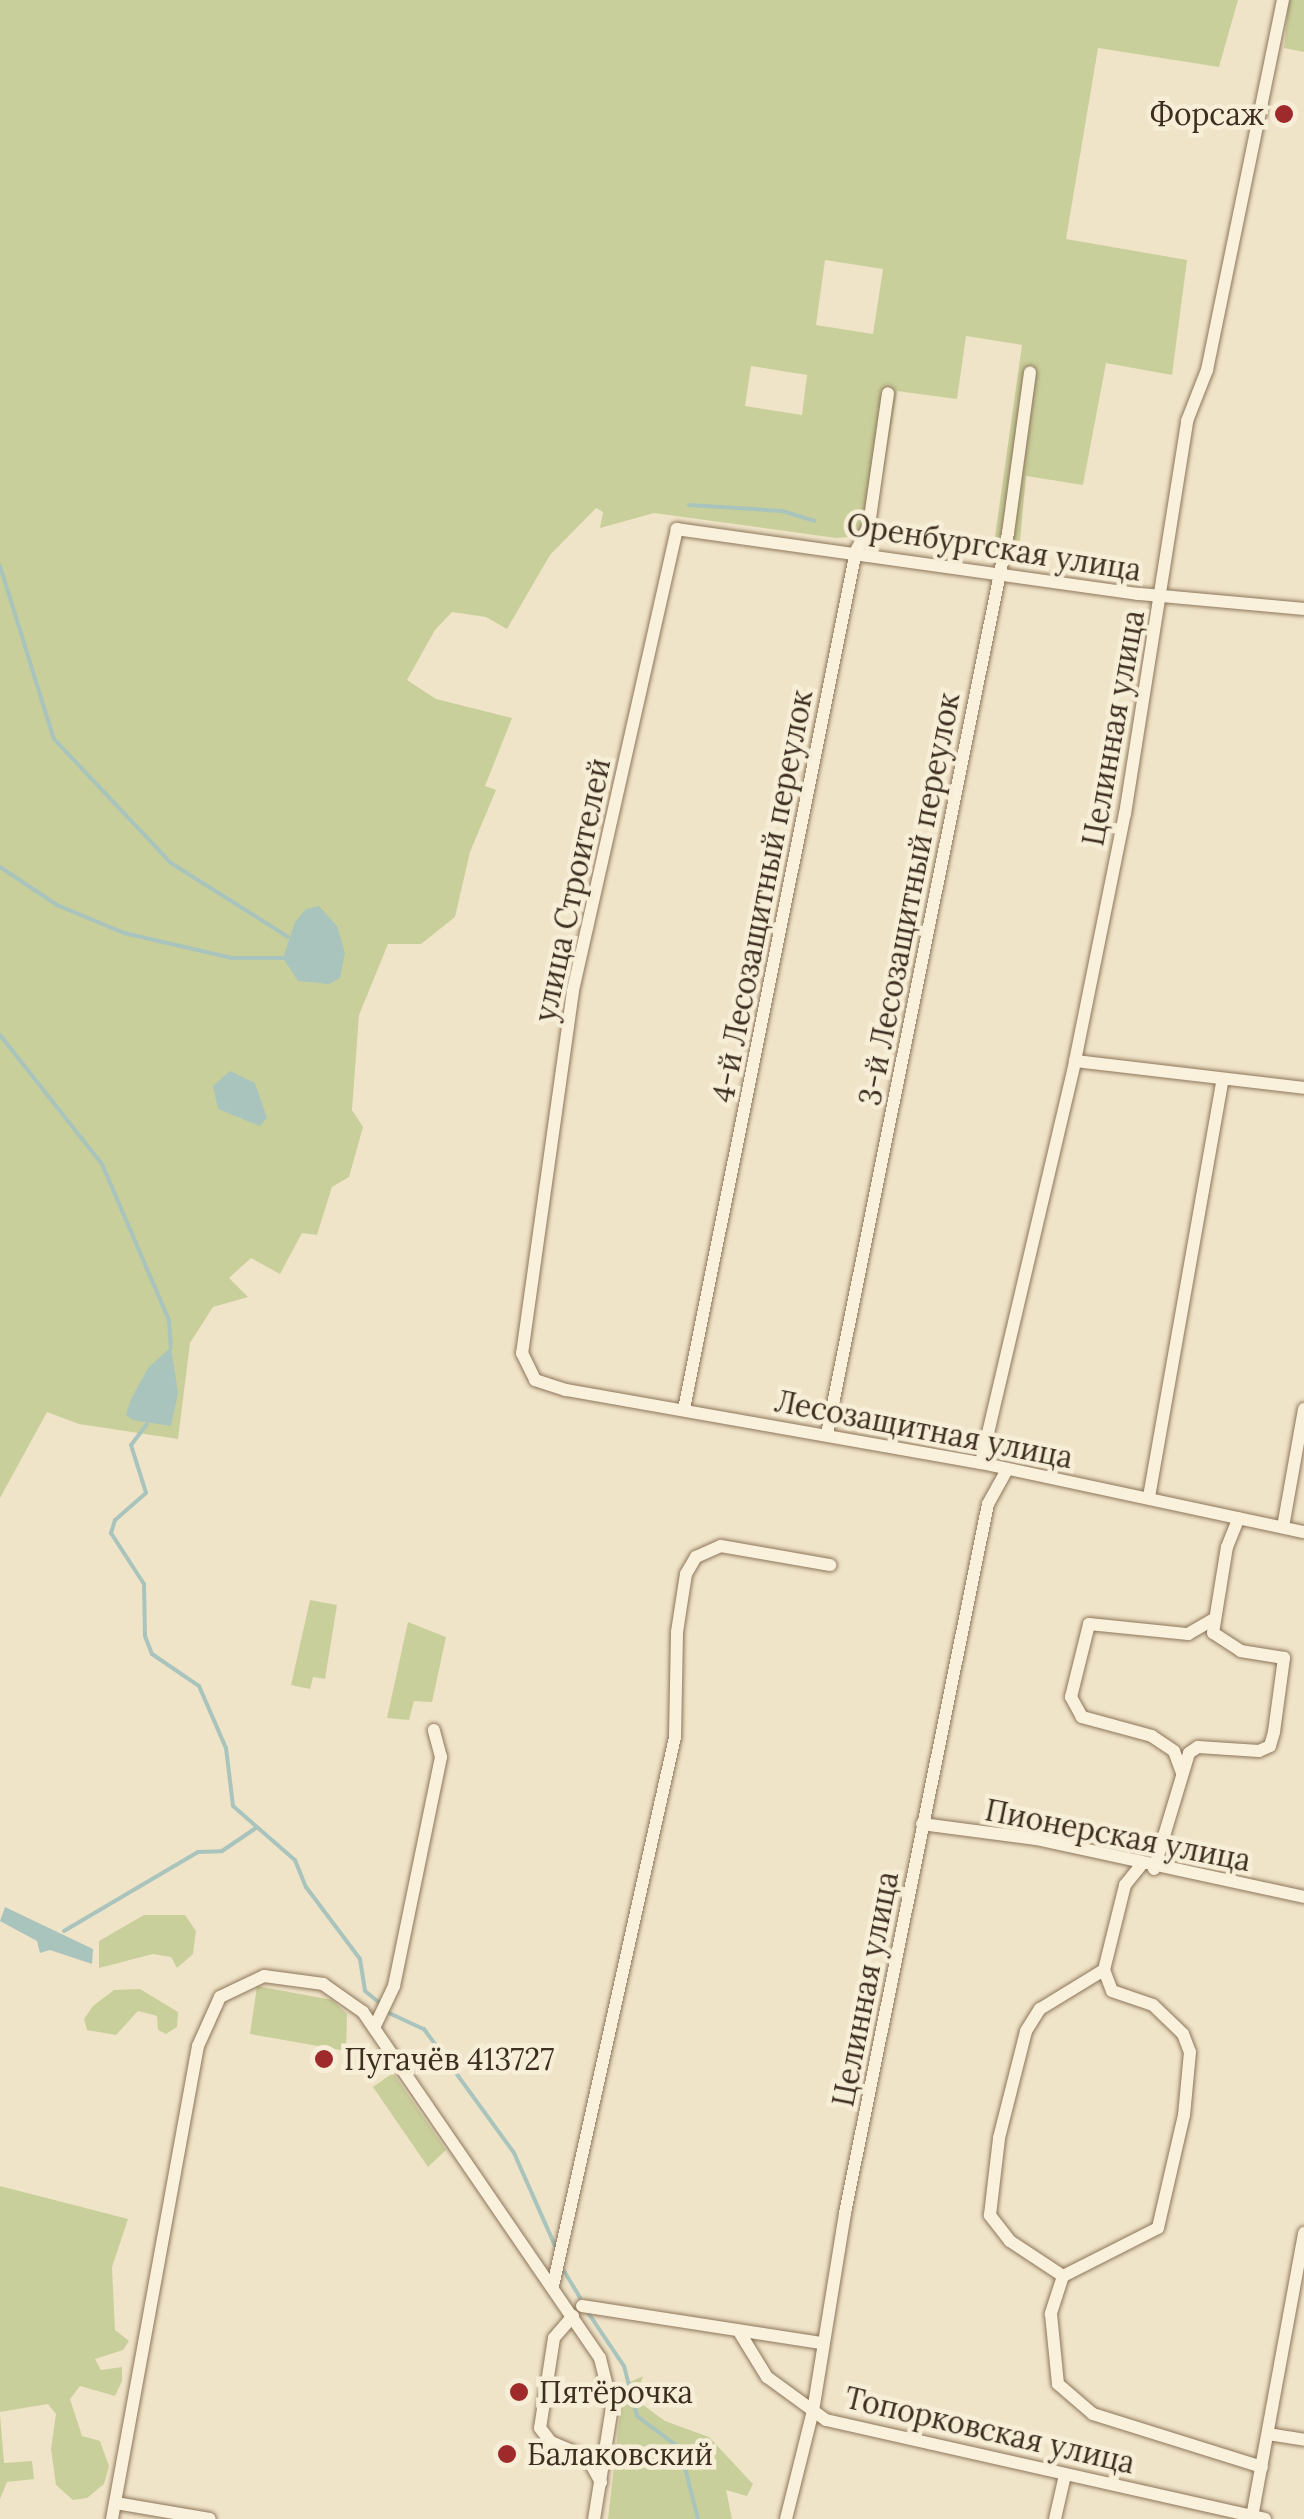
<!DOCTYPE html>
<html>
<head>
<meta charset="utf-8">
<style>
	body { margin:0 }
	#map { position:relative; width:1304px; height:2519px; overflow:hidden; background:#f0e4c8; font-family:Lora,serif }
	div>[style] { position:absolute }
	.green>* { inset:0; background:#c9cf9b }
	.water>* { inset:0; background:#a9c4bc }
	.stream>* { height:4px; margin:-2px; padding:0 2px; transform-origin:2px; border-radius:2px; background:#a9c4bc }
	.roads { filter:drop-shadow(0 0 2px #8d765c) drop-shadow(0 0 2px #8d765c) }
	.minor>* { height:12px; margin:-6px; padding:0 6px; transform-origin:6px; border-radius:6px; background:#faf1dc }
	.dots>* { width:28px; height:28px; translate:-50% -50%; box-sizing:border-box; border:5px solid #f7eed8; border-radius:50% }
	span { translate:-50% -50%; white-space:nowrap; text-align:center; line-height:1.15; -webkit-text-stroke:9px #f7eed8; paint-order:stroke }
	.poi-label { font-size:30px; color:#3d2e20 }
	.right { translate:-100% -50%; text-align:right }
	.left { translate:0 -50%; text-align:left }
	.street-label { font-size:30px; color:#3d2e20 }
</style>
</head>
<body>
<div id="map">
	<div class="green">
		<div style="clip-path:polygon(evenodd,0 0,1238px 0,1219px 67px,1098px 48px,1066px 239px,1187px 260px,1172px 375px,1106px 363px,1083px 485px,1026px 476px,1019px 552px,993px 551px,1022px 345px,966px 336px,957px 399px,897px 391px,873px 535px,836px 538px,654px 513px,600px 528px,603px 512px,596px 508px,550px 555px,507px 629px,486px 617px,452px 612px,435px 630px,407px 680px,436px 699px,512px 718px,485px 786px,496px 790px,470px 852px,455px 917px,421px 944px,388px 944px,359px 1015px,352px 1110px,363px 1127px,349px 1177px,332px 1187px,317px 1235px,302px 1233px,280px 1274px,251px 1258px,229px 1278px,248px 1297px,213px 1307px,190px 1343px,178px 1439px,79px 1424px,47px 1412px,0 1498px,0 0,825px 260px,883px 269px,873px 334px,816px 325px,825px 260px,0 0,751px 366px,807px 375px,802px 415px,745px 406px,751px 366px)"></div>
		<div style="clip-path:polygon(1289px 0,1304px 0,1304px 52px,1284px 48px)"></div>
		<div style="clip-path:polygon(310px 1600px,337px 1605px,325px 1679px,313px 1677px,310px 1689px,291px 1685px)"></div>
		<div style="clip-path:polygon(408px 1622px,446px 1637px,432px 1702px,414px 1701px,409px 1720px,387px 1718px)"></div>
		<div style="clip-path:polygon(144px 1915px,185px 1915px,196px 1931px,193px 1954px,177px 1968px,171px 1957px,153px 1954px,99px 1968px,99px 1941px)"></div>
		<div style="clip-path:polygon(257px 1986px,332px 2000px,347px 2014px,346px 2051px,250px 2034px)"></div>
		<div style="clip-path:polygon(140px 1989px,178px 2012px,177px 2027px,166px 2034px,158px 2030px,157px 2016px,138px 2011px,116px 2035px,87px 2030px,84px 2019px,93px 2006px,114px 1990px)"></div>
		<div style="clip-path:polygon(393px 2073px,446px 2150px,428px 2167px,373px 2087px)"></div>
		<div style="clip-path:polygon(0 2186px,128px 2219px,112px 2267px,115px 2330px,129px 2341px,123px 2350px,95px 2359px,101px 2370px,122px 2367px,122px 2381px,115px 2396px,80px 2386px,70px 2399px,82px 2436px,100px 2441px,109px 2466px,104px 2484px,87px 2498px,73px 2500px,56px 2485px,51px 2449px,56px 2414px,48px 2404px,0 2412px)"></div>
		<div style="clip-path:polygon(643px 2376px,635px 2399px,665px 2421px,709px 2437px,753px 2484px,747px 2496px,726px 2490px,732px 2519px,608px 2519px,622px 2397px,628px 2383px)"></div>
		<div style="clip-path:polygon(0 2414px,4px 2463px,32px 2461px,34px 2479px,7px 2482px,0 2499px)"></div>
	</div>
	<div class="water">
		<div style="clip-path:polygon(319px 906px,337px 926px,345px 953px,340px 978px,329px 984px,298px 981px,283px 958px,295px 922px,306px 909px)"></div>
		<div style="clip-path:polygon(230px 1071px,255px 1083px,267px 1118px,260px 1126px,218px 1109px,213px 1086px)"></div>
		<div style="clip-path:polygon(171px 1347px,178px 1393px,171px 1426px,133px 1420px,126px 1415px,131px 1399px,148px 1368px)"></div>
		<div style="clip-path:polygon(5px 1907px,93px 1949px,92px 1964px,50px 1950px,40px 1953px,37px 1941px,0 1921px)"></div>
	</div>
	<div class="stream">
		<div style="left:689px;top:505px;width:93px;rotate:3.7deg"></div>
		<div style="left:782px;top:511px;width:34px;rotate:17deg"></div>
		<div style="left:0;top:566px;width:181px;rotate:72.7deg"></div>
		<div style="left:54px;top:739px;width:170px;rotate:46.7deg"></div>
		<div style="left:171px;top:863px;width:138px;rotate:32.3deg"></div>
		<div style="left:0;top:867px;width:69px;rotate:33.7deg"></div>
		<div style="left:57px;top:905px;width:73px;rotate:22.7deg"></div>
		<div style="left:124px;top:933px;width:111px;rotate:13deg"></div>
		<div style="left:232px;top:958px;width:51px"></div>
		<div style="left:0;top:1035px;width:164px;rotate:51.7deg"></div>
		<div style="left:102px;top:1164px;width:170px;rotate:66.8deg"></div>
		<div style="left:169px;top:1320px;width:27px;rotate:86deg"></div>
		<div style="left:147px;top:1424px;width:26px;rotate:127deg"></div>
		<div style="left:131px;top:1445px;width:50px;rotate:72.6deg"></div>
		<div style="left:146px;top:1493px;width:41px;rotate:138.9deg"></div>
		<div style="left:115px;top:1520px;width:14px;rotate:107deg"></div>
		<div style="left:111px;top:1533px;width:61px;rotate:57.1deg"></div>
		<div style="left:144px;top:1584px;width:52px;rotate:88.9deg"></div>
		<div style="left:145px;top:1636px;width:19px;rotate:69deg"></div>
		<div style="left:152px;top:1654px;width:57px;rotate:34.2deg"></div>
		<div style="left:199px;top:1686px;width:68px;rotate:66.5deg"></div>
		<div style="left:226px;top:1748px;width:58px;rotate:83.1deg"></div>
		<div style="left:233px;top:1806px;width:82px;rotate:41.1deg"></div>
		<div style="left:295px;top:1860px;width:29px;rotate:68deg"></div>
		<div style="left:306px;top:1887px;width:90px;rotate:53.1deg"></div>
		<div style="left:360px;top:1959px;width:32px;rotate:81deg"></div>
		<div style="left:365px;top:1991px;width:21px;rotate:39deg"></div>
		<div style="left:64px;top:1931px;width:156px;rotate:-30.5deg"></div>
		<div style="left:198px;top:1852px;width:24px;rotate:-2deg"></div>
		<div style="left:222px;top:1851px;width:41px;rotate:-34.1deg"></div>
		<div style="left:389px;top:2013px;width:38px;rotate:25deg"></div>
		<div style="left:424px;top:2029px;width:153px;rotate:54deg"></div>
		<div style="left:514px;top:2153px;width:104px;rotate:66.1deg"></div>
		<div style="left:564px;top:2271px;width:31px;rotate:59deg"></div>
		<div style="left:587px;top:2311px;width:66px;rotate:56.1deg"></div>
		<div style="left:624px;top:2366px;width:52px;rotate:75.4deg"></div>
		<div style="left:637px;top:2416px;width:54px;rotate:36.7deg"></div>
		<div style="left:680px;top:2448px;width:73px;rotate:75.8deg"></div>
	</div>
	<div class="roads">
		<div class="minor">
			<div style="left:1304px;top:609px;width:167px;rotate:-174.8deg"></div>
			<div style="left:1138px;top:594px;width:466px;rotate:-172deg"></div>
			<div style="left:677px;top:529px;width:474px;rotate:102.7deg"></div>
			<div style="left:573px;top:991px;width:366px;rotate:98deg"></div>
			<div style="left:522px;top:1353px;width:30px;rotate:64deg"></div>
			<div style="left:535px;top:1380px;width:33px;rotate:18deg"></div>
			<div style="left:566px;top:1390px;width:421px;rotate:10deg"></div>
			<div style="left:981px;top:1463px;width:330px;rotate:12.1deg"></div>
			<div style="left:1075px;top:1061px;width:231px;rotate:6.7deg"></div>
			<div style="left:684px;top:1409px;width:875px;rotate:-78.66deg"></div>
			<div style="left:856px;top:551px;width:29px;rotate:-63deg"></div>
			<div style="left:869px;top:525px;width:133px;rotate:-81.8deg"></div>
			<div style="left:827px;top:1434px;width:919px;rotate:-78.64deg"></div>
			<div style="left:1008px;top:533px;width:162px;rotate:-82.2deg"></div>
			<div style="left:981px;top:1463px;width:413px;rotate:-76.8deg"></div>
			<div style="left:1075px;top:1061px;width:252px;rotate:-78.6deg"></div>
			<div style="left:1125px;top:814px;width:398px;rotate:-81deg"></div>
			<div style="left:1187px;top:421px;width:55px;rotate:-68.6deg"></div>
			<div style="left:1207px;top:370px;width:378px;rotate:-78.4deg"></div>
			<div style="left:1149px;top:1497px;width:424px;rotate:-80deg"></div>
			<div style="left:1283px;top:1527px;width:120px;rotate:-79.9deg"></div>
			<div style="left:1182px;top:1773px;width:23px;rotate:-110deg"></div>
			<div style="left:1174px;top:1751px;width:27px;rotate:-146deg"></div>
			<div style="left:1152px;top:1736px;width:73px;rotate:-164.8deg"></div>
			<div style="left:1082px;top:1717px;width:23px;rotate:-119deg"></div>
			<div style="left:1071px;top:1697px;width:75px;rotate:-76.1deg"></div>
			<div style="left:1089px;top:1624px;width:100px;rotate:5.8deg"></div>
			<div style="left:1188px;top:1634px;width:28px;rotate:-30deg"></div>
			<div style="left:922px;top:1824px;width:115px;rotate:7.5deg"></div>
			<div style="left:1036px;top:1839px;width:274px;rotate:12.2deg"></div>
			<div style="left:1154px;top:1869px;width:121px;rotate:-73.2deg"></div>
			<div style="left:1189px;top:1753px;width:11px;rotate:-34deg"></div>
			<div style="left:1198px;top:1747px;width:61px;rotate:3.8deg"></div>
			<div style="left:1259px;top:1751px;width:12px;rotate:-24deg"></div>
			<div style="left:1270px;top:1746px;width:15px;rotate:-74deg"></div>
			<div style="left:1274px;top:1732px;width:75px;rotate:-82.3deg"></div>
			<div style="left:1284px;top:1658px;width:44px;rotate:-170.8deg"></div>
			<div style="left:1241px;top:1651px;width:33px;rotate:-147deg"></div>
			<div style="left:1213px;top:1633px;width:87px;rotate:-80.8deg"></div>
			<div style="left:1227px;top:1547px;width:31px;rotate:-68deg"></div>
			<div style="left:1104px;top:1970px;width:22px;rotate:69deg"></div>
			<div style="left:1112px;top:1991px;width:43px;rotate:18.9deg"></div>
			<div style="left:1153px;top:2005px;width:42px;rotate:44deg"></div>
			<div style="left:1183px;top:2034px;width:19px;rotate:69deg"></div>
			<div style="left:1190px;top:2052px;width:63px;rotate:95.4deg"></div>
			<div style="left:1184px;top:2115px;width:116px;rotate:103deg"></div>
			<div style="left:1158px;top:2228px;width:106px;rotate:153.2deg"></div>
			<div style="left:1063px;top:2276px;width:40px;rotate:108deg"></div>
			<div style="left:1051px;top:2314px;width:70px;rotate:84.3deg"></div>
			<div style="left:1058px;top:2384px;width:46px;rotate:40.6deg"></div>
			<div style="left:1093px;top:2414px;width:177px;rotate:17.4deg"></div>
			<div style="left:374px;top:2028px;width:47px;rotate:-64.5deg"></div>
			<div style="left:394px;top:1986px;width:234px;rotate:-78.4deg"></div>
			<div style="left:441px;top:1757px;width:28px;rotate:-105deg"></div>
			<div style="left:1063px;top:2276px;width:64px;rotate:-146.6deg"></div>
			<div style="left:1010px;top:2241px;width:33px;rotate:-128deg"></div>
			<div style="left:990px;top:2215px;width:78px;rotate:-83.3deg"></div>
			<div style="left:999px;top:2138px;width:110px;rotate:-75.8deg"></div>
			<div style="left:1026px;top:2031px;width:26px;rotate:-58deg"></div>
			<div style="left:1040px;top:2009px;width:75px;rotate:-31.4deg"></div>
			<div style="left:1104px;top:1970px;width:88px;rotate:-76.1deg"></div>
			<div style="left:1125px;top:1885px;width:26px;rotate:-51deg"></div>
			<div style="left:553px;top:2286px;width:562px;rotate:-77.47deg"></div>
			<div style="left:675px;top:1737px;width:105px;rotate:-88.9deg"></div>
			<div style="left:677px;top:1632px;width:59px;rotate:-81.2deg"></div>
			<div style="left:686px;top:1574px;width:20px;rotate:-60deg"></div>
			<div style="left:696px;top:1557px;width:27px;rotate:-24deg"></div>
			<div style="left:721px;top:1546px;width:111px;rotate:9.9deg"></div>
			<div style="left:582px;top:2306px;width:242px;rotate:8.8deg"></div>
			<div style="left:573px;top:2316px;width:29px;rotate:131deg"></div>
			<div style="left:554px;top:2338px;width:91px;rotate:98.8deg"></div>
			<div style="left:540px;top:2428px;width:18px;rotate:52deg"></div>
			<div style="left:551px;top:2442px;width:39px;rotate:23deg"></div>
			<div style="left:587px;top:2457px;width:29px;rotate:61deg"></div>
			<div style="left:740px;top:2333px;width:52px;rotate:58.5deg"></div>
			<div style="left:767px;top:2377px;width:73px;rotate:36.1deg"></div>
			<div style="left:826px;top:2420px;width:450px;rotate:12.7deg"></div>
			<div style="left:1268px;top:2434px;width:36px;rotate:9deg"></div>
			<div style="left:116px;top:2503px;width:95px;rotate:9.7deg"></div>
			<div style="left:1252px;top:2517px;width:289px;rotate:-79.6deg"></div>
			<div style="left:112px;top:2519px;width:481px;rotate:-79.7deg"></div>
			<div style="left:198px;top:2046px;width:54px;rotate:-65.8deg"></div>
			<div style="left:220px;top:1997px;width:49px;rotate:-25.5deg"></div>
			<div style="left:264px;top:1976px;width:60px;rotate:7.7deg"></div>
			<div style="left:323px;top:1984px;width:49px;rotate:35deg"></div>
			<div style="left:363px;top:2012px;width:419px;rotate:55.6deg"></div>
			<div style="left:600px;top:2358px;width:50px;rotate:76.2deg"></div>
			<div style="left:612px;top:2407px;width:113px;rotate:99.1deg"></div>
			<div style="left:786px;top:2519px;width:111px;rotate:-76deg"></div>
			<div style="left:813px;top:2411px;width:201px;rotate:-80.8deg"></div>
			<div style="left:845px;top:2213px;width:723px;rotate:-78.6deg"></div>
			<div style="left:988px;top:1504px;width:37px;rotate:-61deg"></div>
			<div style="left:1055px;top:2519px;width:45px;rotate:-77.2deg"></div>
		</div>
	</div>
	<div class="dots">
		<div style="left:1284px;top:114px;background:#9e2a2b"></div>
		<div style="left:324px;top:2059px;background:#9e2a2b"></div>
		<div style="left:519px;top:2392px;background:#9e2a2b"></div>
		<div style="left:507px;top:2454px;background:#9e2a2b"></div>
	</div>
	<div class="poi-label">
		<span class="right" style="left:1264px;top:114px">Форсаж</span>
		<span class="left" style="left:344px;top:2059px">Пугачёв 413727</span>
		<span class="left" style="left:539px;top:2392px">Пятёрочка</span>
		<span class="left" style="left:527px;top:2454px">Балаковский</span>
	</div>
	<div class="street-label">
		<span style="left:994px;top:547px;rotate:9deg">Оренбургская улица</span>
		<span style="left:1113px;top:728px;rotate:-80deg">Целинная улица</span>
		<span style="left:572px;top:890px;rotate:-78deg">улица Строителей</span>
		<span style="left:762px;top:896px;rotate:-79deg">4-й Лесозащитный переулок</span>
		<span style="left:909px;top:899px;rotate:-79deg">3-й Лесозащитный переулок</span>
		<span style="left:924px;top:1429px;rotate:11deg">Лесозащитная улица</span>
		<span style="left:1118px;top:1835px;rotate:11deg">Пионерская улица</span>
		<span style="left:865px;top:1989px;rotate:-79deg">Целинная улица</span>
		<span style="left:990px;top:2430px;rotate:13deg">Топорковская улица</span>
	</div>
</div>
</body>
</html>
